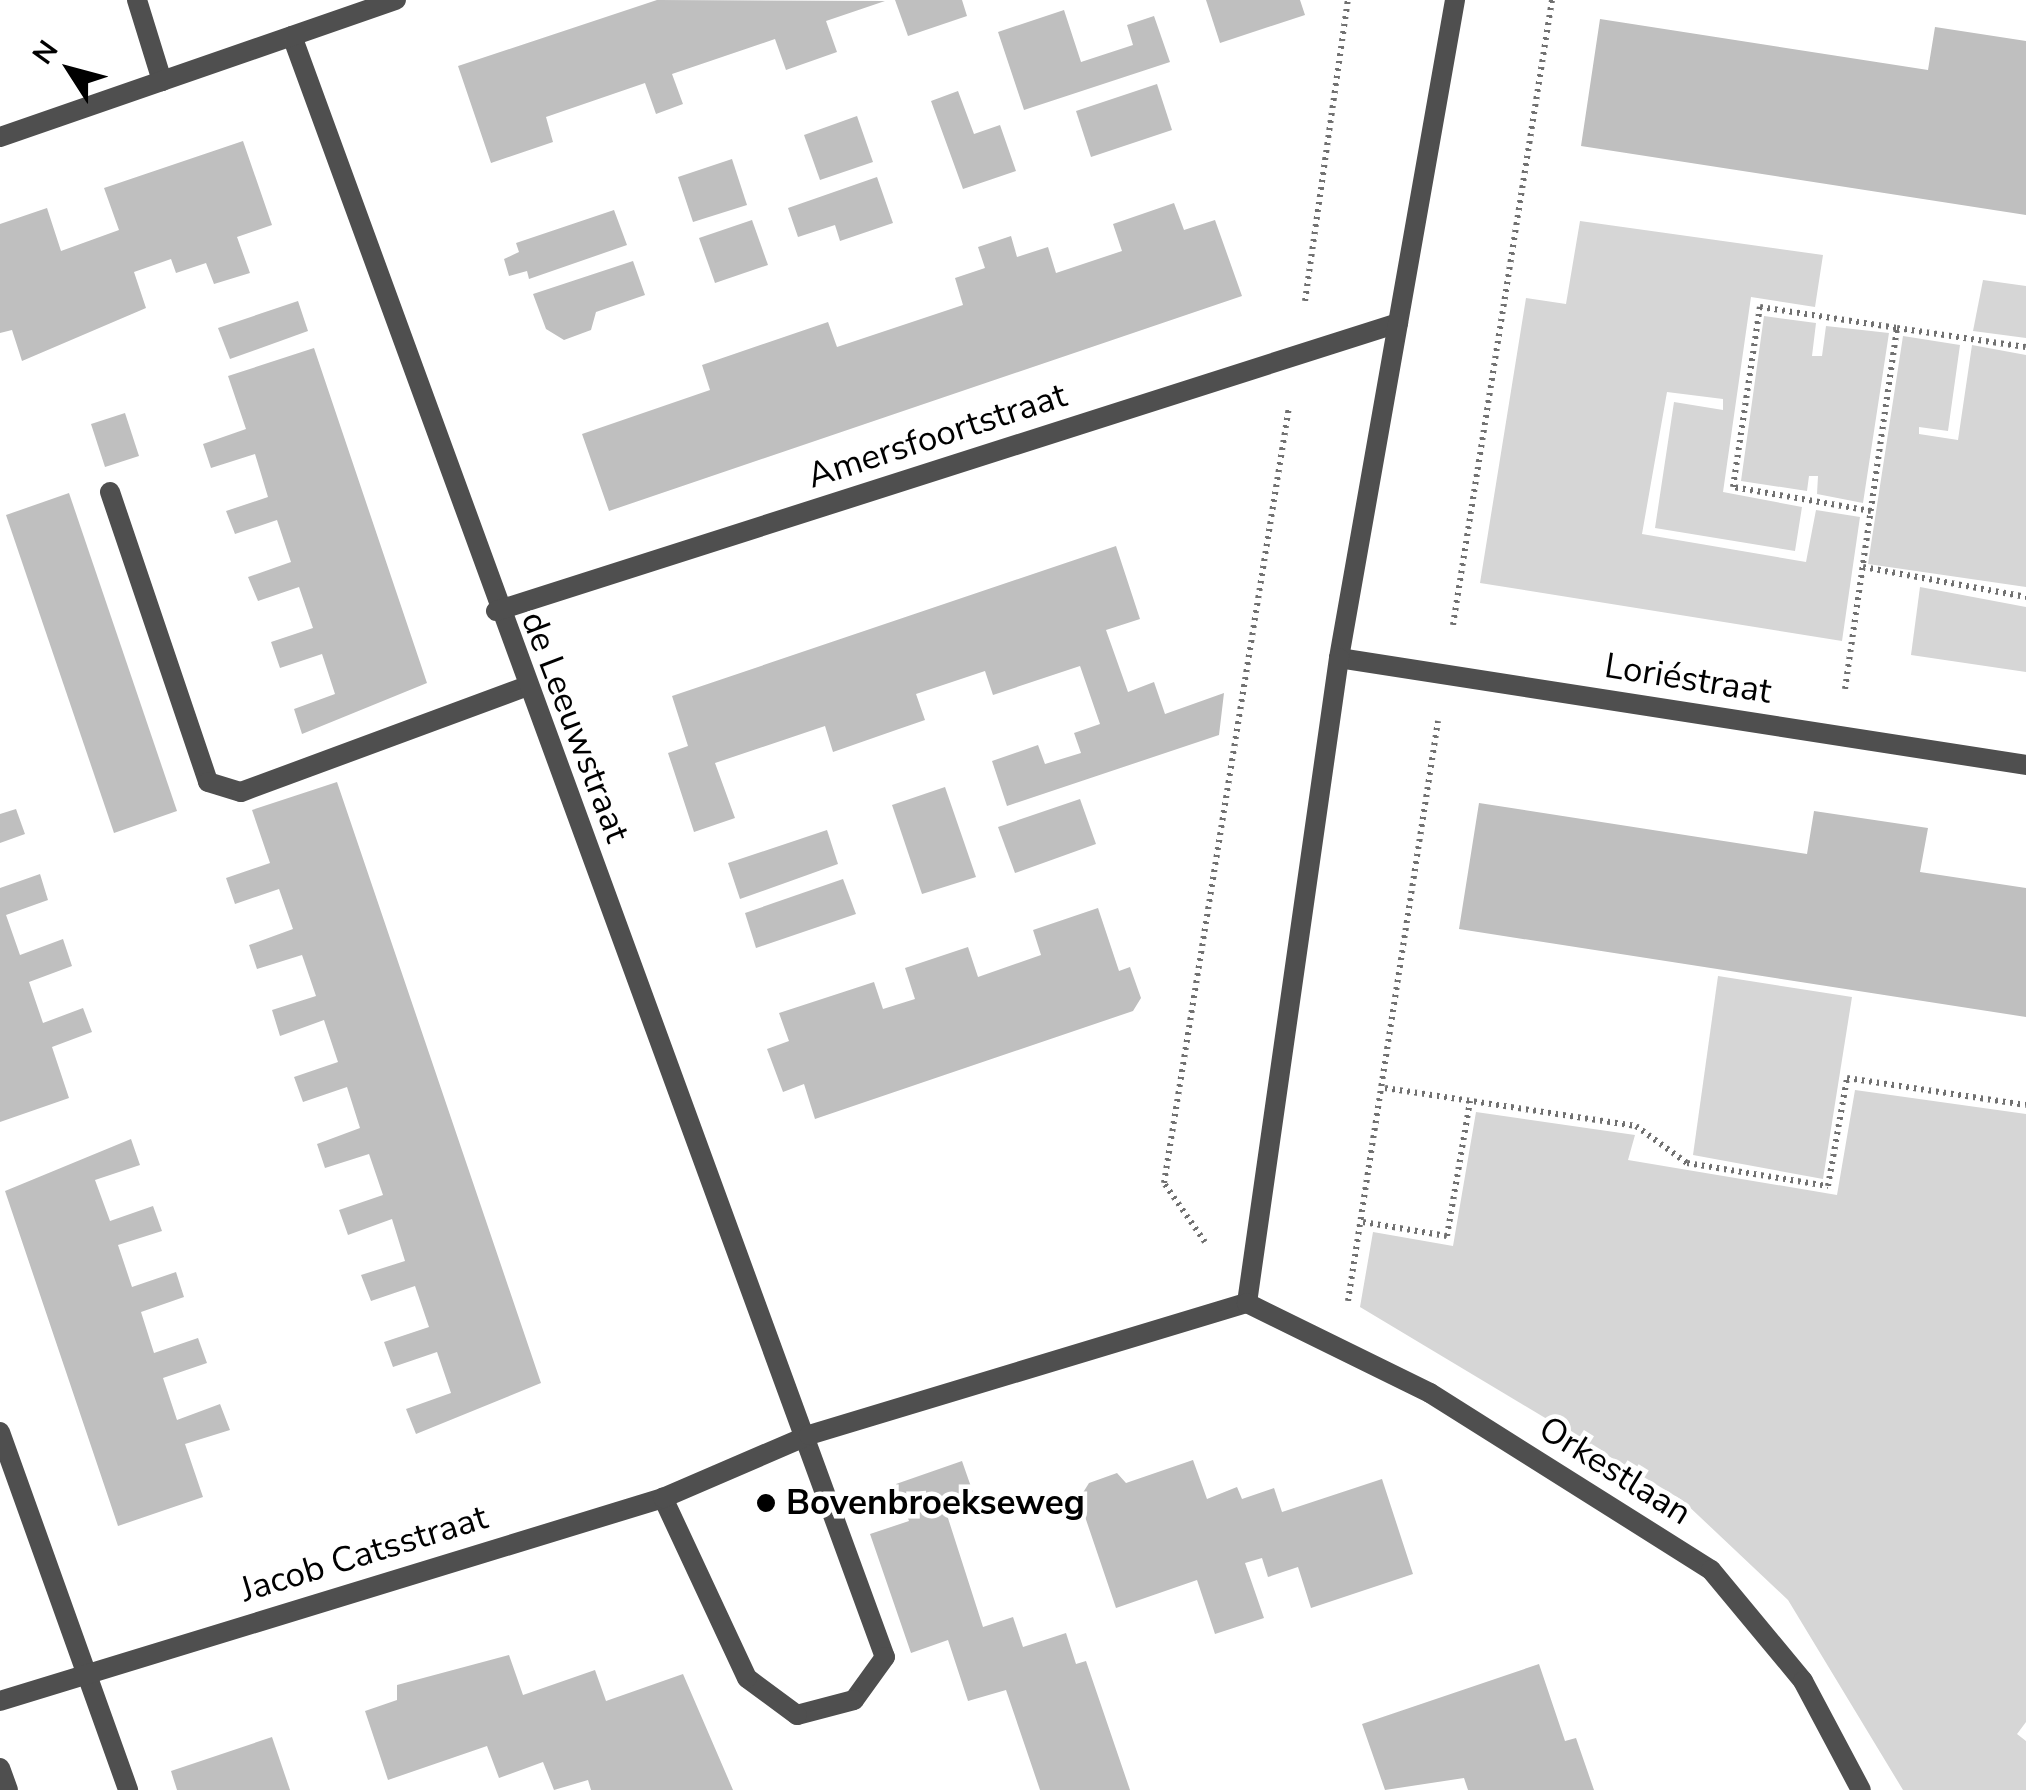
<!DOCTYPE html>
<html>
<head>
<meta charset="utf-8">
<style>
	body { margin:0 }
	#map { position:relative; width:2026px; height:1790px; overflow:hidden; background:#fff; font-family:"Nunito Sans",sans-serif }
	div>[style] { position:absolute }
	.green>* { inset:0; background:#d6d6d6 }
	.building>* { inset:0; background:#bfbfbf }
	.path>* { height:6px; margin-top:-3px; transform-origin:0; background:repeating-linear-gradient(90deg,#717171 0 2.5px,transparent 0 7.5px) }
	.service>* { height:20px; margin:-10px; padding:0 10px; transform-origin:10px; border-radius:10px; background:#4f4f4f }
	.minor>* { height:20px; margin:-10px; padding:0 10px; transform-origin:10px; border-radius:10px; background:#4f4f4f }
	.tertiary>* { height:20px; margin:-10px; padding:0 10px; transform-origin:10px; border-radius:10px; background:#4f4f4f }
	.dots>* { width:28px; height:28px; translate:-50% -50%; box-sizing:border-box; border:5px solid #fff; border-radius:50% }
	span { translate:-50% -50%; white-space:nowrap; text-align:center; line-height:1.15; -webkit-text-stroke:9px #fff; paint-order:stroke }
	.street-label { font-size:35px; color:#000 }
	.poi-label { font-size:35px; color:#000; font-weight:700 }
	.left { translate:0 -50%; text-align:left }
	.north { position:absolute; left:20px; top:20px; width:100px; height:100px; -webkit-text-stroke:8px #fff; paint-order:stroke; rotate:306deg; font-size:28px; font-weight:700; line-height:40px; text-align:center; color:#000 }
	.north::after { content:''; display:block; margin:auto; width:35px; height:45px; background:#000; clip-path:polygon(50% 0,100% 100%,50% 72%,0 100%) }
</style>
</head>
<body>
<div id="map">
	<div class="green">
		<div style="clip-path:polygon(1580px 221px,1823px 255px,1815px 307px,1751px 297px,1723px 492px,1802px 507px,1795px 551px,1655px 528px,1674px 402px,1723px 410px,1723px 399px,1667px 392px,1642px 534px,1806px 562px,1816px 510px,1860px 517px,1842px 641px,1480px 583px,1526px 298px,1566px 304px)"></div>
		<div style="clip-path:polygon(1983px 280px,2026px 286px,2026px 338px,1973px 331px)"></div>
		<div style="clip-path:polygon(1764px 316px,1816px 323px,1812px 356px,1822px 356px,1826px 326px,1889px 333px,1863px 503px,1817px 494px,1818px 476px,1809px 476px,1807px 491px,1741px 481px)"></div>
		<div style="clip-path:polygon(1903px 336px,1960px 345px,1948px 431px,1919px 427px,1919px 434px,1958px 440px,1972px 345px,2026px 355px,2026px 587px,1868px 564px)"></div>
		<div style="clip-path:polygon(1920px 587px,2026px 607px,2026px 672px,1911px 655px)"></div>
		<div style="clip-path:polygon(1718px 976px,1852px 997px,1823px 1179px,1693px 1155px)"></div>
		<div style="clip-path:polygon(1855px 1090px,2026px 1114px,2026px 1722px,2017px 1734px,2026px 1741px,2026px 1790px,1903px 1790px,1788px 1600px,1682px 1500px,1360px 1307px,1373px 1232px,1453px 1246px,1476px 1112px,1635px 1135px,1628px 1160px,1837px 1195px)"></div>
	</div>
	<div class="building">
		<div style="clip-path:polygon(657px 0,885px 1px,826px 21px,837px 52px,786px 70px,775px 39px,672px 74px,683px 104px,656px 114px,645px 83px,546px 117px,553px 142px,491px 163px,458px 66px)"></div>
		<div style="clip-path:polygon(895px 0,962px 0,967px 16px,908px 36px)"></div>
		<div style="clip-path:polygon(1206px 0,1300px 0,1305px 15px,1220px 43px)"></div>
		<div style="clip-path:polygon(1064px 10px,1081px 62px,1133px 45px,1127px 25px,1154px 16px,1170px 62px,1024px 110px,998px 32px)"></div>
		<div style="clip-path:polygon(1600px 19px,1928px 70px,1935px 27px,2026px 41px,2026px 215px,1581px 146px)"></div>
		<div style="clip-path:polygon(1157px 84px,1172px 130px,1091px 157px,1076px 111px)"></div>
		<div style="clip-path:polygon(958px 91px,974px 134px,1000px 125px,1016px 171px,963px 189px,931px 101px)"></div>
		<div style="clip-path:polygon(857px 116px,873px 162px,820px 180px,804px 135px)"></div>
		<div style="clip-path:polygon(243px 141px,272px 225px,237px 237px,250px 273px,214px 284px,206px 263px,176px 273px,171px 259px,134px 272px,146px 308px,22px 361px,12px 330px,0 333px,0 224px,47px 208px,61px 251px,119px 230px,104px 188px)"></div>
		<div style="clip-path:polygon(732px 159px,747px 205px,693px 222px,678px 177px)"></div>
		<div style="clip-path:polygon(877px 177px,893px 223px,840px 241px,835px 225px,798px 237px,788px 208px)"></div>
		<div style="clip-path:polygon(1174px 203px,1184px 230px,1215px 220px,1242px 296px,609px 511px,582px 434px,710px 390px,702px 365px,828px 322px,837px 347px,963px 305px,955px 278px,985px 268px,978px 247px,1011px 236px,1017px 257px,1048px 247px,1056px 273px,1122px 251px,1113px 224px)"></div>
		<div style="clip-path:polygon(614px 210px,627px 245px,529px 279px,527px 271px,509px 276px,504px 259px,519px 252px,516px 243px)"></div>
		<div style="clip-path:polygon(752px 220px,768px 265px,715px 283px,699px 238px)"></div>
		<div style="clip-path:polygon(633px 261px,645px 295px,596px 312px,591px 330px,564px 340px,546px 329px,533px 294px)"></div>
		<div style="clip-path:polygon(298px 301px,308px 331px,230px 359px,218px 328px)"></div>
		<div style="clip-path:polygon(314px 348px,427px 683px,302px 734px,294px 709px,335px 694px,322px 654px,280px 668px,271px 642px,313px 628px,299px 587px,258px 601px,248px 577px,291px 562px,277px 520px,235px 534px,226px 511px,268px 497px,255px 454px,211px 468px,203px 444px,246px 429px,228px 376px)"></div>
		<div style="clip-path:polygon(125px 413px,139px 456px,105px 467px,91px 424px)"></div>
		<div style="clip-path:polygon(69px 493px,177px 811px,114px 833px,6px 515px)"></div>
		<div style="clip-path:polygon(1116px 546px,1140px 619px,1106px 630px,1128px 692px,1154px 682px,1165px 714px,1224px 693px,1219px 735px,1007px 806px,992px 761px,1038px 745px,1045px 764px,1081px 753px,1074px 733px,1100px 724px,1080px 666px,993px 695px,985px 671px,916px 694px,925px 720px,896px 730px,833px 752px,825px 726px,715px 763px,735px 818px,694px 832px,668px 753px,688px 746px,672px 696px)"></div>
		<div style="clip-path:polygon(337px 782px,541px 1383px,416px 1434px,406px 1409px,451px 1393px,437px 1352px,393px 1367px,384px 1342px,429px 1327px,415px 1286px,371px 1301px,361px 1275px,405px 1261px,392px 1219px,348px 1235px,339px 1210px,383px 1195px,369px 1154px,325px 1168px,317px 1144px,360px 1128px,347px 1087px,303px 1102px,294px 1077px,338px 1062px,324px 1020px,280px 1036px,272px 1010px,316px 996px,302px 955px,257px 969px,249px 945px,293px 929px,279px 889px,235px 904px,226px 878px,270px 863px,252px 810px)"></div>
		<div style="clip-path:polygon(945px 787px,976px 877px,922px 894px,892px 805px)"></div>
		<div style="clip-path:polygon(1080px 799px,1096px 844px,1015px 873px,998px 827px)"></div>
		<div style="clip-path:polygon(1479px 803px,1807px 854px,1814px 811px,1928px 828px,1920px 872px,2026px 888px,2026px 1017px,1459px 929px)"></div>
		<div style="clip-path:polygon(16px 809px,25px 834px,0 843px,0 814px)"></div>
		<div style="clip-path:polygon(827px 830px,838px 864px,740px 899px,728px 863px)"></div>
		<div style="clip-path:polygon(40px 874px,48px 900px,6px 915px,20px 955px,63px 939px,72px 966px,29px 982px,43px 1023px,83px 1008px,92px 1032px,52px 1047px,69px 1098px,0 1122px,0 888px)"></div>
		<div style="clip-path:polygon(843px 879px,856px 914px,756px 948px,745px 913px)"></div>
		<div style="clip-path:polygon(1098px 908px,1119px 971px,1130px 967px,1141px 998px,1133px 1011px,815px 1119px,804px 1084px,783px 1092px,767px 1049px,789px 1041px,779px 1013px,874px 982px,883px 1009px,915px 999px,905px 968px,968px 947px,978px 977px,1041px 955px,1033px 930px)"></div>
		<div style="clip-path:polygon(131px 1139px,140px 1165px,95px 1180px,110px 1221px,153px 1206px,162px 1231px,118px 1245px,132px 1287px,176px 1272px,184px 1297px,141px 1312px,154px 1353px,198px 1338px,207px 1363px,163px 1378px,177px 1420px,220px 1404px,230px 1430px,185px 1444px,203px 1497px,118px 1526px,5px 1191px)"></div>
		<div style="clip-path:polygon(1193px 1460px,1207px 1499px,1237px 1487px,1242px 1499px,1274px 1488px,1282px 1512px,1382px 1479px,1413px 1574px,1311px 1608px,1298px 1567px,1268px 1577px,1262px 1558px,1245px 1563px,1264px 1618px,1215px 1634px,1197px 1580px,1116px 1608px,1079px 1499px,1089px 1483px,1117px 1473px,1126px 1483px)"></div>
		<div style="clip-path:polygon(962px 1461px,977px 1504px,947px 1515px,983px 1627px,1013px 1617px,1023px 1647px,1066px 1633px,1076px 1664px,1086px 1661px,1130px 1790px,1040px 1790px,1006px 1690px,968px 1701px,948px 1640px,911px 1653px,870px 1534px,909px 1521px,896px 1484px)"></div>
		<div style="clip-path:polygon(509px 1655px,523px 1695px,595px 1670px,606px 1701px,683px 1674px,733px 1790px,591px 1790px,588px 1780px,554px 1790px,543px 1762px,499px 1778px,487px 1746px,388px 1780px,365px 1711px,397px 1700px,397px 1685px)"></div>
		<div style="clip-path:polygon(1539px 1664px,1565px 1741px,1576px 1738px,1594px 1790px,1468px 1790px,1464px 1778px,1385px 1790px,1362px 1724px)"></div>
		<div style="clip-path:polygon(272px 1737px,290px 1790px,177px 1790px,171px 1771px)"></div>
	</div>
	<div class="path">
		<div style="left:1305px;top:301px;width:304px;rotate:-81.9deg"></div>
		<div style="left:1871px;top:511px;width:140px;rotate:-170.1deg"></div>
		<div style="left:1733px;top:487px;width:182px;rotate:-81.5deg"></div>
		<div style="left:1760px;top:307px;width:139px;rotate:8.7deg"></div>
		<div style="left:1863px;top:567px;width:166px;rotate:10.4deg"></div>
		<div style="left:1453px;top:625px;width:633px;rotate:-81deg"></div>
		<div style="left:1845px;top:689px;width:365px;rotate:-81.8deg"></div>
		<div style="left:1897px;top:328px;width:130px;rotate:8.4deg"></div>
		<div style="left:1385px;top:1088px;width:254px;rotate:8.6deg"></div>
		<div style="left:1636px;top:1126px;width:63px;rotate:36deg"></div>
		<div style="left:1687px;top:1163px;width:143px;rotate:9.3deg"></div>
		<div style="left:1828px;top:1186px;width:110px;rotate:-80deg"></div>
		<div style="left:1847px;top:1078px;width:181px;rotate:8.6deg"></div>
		<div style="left:1363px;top:1222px;width:85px;rotate:9.5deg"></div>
		<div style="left:1447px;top:1236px;width:137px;rotate:-80.3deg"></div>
		<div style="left:1205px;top:1242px;width:72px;rotate:-124.8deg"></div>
		<div style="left:1164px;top:1183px;width:786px;rotate:-80.85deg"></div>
		<div style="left:1348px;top:1301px;width:587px;rotate:-81.18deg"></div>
	</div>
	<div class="service">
		<div style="left:110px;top:492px;width:306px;rotate:71.3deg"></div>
		<div style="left:208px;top:782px;width:34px;rotate:17deg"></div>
		<div style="left:241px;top:792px;width:303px;rotate:-20.3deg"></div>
	</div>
	<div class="minor">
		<div style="left:137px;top:0;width:85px;rotate:72.8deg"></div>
		<div style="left:292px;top:36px;width:1726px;rotate:69.91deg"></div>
		<div style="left:885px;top:1657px;width:53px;rotate:125.8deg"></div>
		<div style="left:854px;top:1700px;width:59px;rotate:165.3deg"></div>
		<div style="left:797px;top:1715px;width:62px;rotate:-143.5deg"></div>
		<div style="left:747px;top:1678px;width:199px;rotate:-115deg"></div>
		<div style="left:0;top:137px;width:419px;rotate:-19.1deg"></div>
		<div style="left:496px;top:611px;width:947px;rotate:-17.71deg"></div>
		<div style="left:1339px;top:658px;width:695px;rotate:8.85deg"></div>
		<div style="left:0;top:1432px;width:380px;rotate:70.3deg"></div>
		<div style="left:0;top:1701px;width:693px;rotate:-17.02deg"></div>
		<div style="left:663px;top:1498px;width:159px;rotate:-23.3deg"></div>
		<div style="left:809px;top:1435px;width:457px;rotate:-16.8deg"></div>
		<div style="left:0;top:1768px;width:23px;rotate:70deg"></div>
	</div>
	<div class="tertiary">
		<div style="left:1455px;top:0;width:668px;rotate:100deg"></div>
		<div style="left:1339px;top:658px;width:652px;rotate:98.12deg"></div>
		<div style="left:1247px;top:1303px;width:204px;rotate:26.2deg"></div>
		<div style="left:1430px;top:1393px;width:332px;rotate:32.2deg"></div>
		<div style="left:1711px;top:1570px;width:144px;rotate:50.3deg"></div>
		<div style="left:1803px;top:1681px;width:123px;rotate:62deg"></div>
	</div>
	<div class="dots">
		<div style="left:766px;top:1503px;background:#000"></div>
	</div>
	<div class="street-label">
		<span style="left:937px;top:436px;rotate:-18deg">Amersfoortstraat</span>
		<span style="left:1688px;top:679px;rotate:9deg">Loriéstraat</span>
		<span style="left:575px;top:727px;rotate:69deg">de Leeuwstraat</span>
		<span style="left:1615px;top:1471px;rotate:32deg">Orkestlaan</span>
		<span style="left:364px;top:1554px;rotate:-17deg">Jacob Catsstraat</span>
	</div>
	<div class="poi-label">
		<span class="left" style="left:786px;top:1503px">Bovenbroekseweg</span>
	</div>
	<div class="north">N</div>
</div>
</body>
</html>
